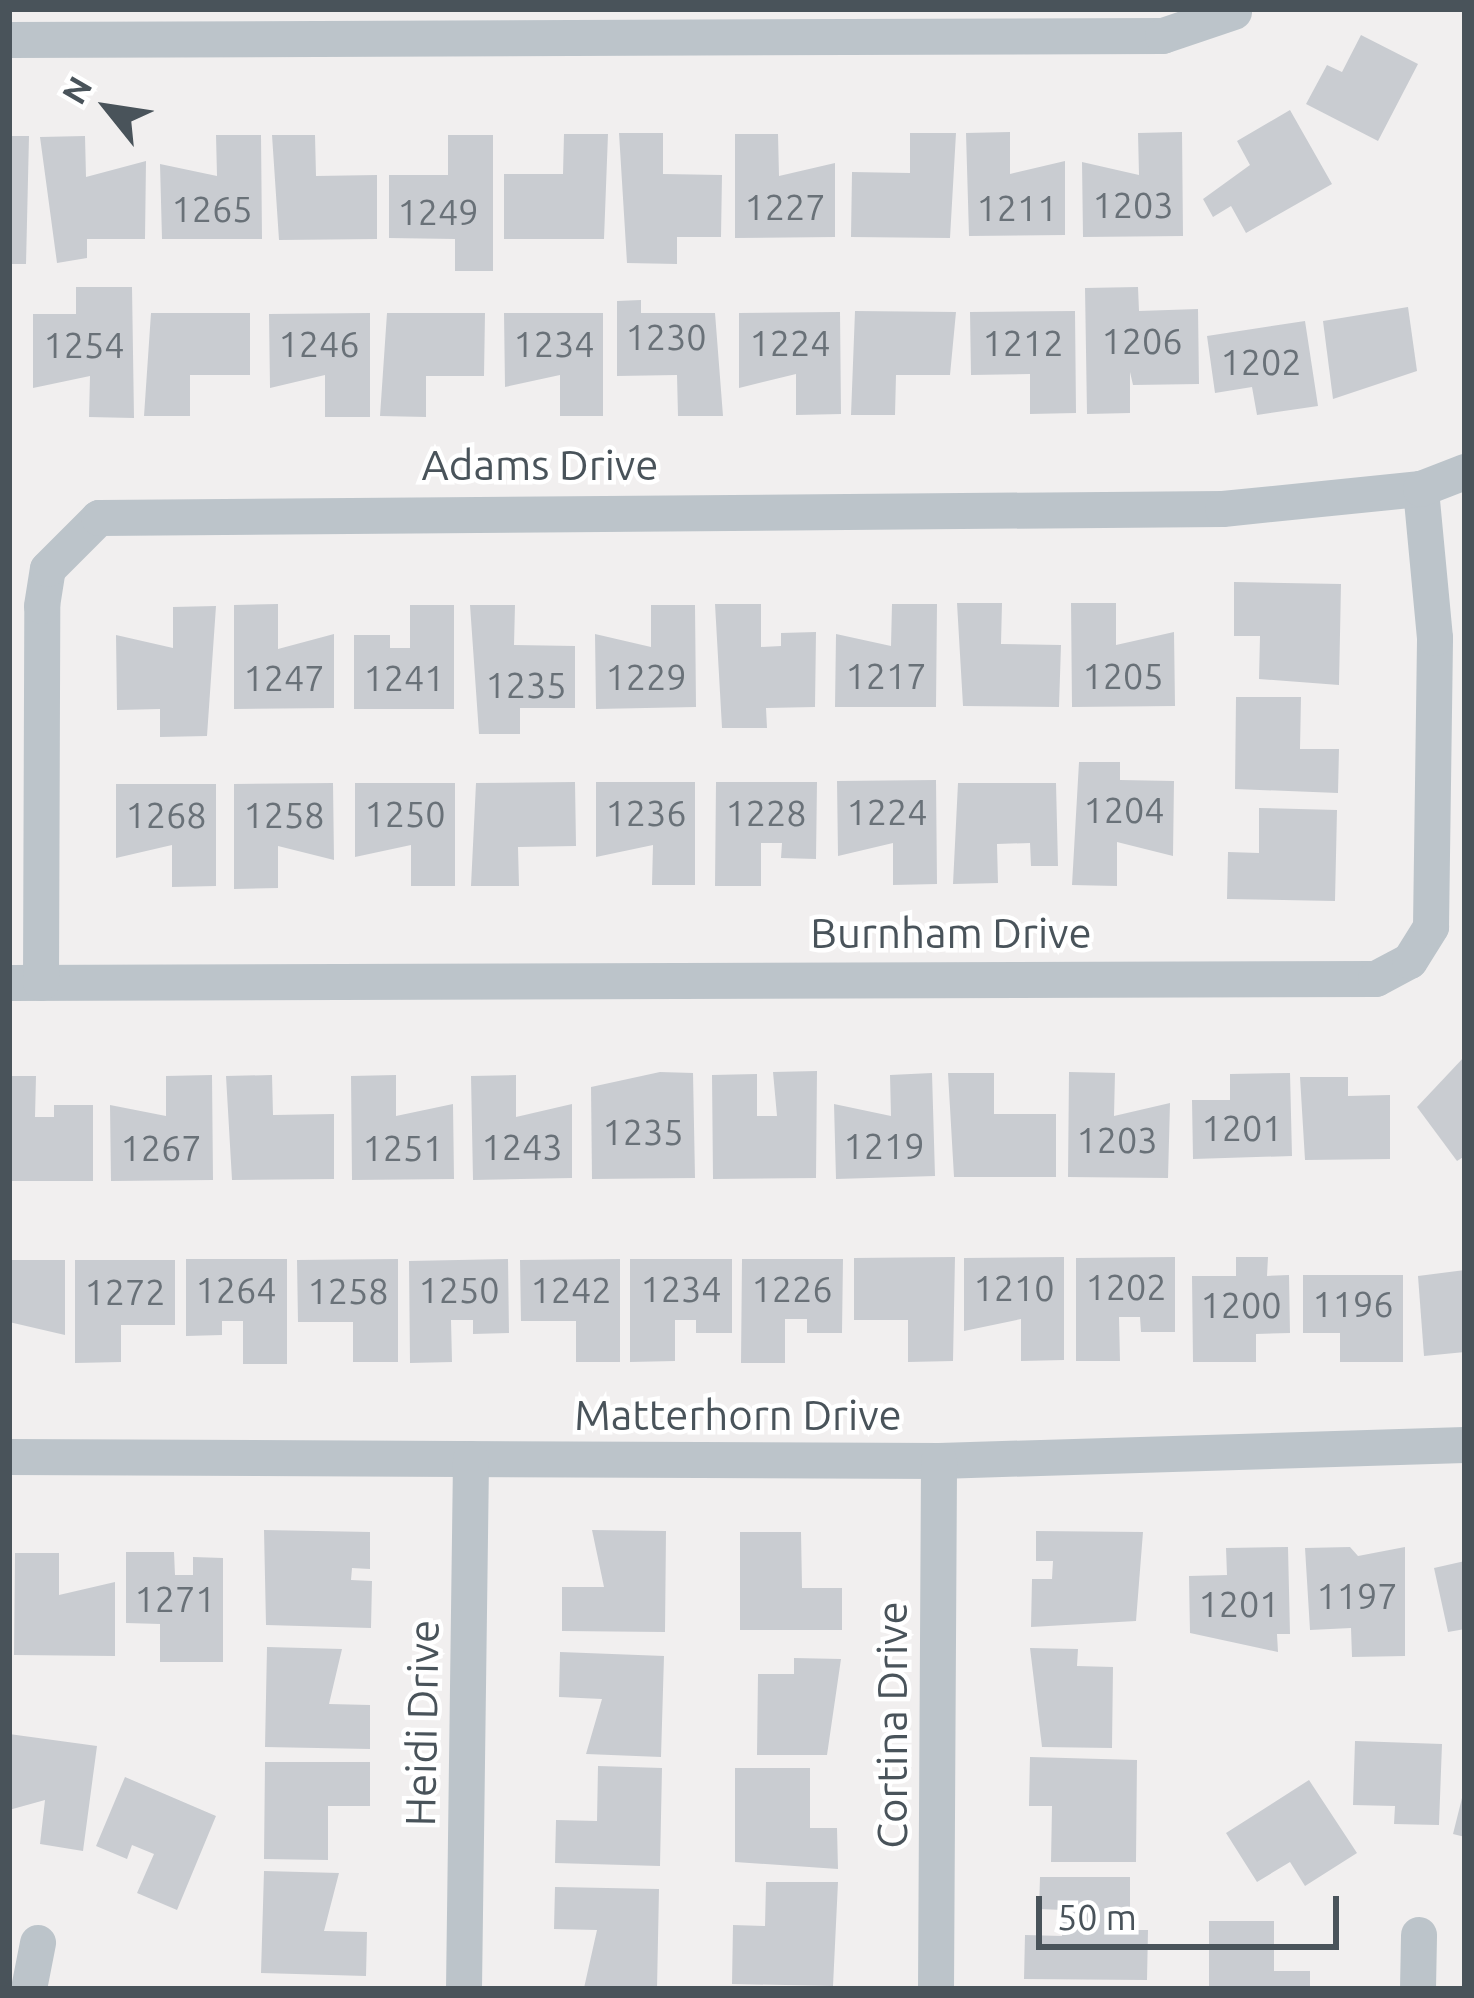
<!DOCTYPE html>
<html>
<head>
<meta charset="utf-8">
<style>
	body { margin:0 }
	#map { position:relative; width:1474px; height:1998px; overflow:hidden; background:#f1efef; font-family:Ubuntu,sans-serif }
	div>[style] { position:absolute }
	.building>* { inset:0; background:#c9ccd1 }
	.street>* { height:36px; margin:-18px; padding:0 18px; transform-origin:18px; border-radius:18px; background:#bcc4ca }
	span { translate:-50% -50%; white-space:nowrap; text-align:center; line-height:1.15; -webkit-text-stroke:9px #fff; paint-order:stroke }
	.number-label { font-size:36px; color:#697178 }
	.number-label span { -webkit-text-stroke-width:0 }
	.street-label { font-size:42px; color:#49535a }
	.frame { position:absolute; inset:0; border:12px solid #49535a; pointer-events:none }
	.north { position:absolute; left:48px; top:48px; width:120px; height:120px; -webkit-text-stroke:9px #fff; paint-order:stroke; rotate:300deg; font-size:33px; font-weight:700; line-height:48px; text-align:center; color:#49535a }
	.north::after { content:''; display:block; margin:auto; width:42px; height:54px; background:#49535a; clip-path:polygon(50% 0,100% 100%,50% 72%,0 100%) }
	.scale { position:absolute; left:1036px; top:1896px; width:303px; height:54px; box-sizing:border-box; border:6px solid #49535a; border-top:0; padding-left:15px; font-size:36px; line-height:42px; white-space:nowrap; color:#49535a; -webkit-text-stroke:9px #fff; paint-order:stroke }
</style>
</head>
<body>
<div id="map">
	<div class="building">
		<div style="clip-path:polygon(1361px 35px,1418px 64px,1378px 141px,1306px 104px,1327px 65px,1342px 72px)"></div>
		<div style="clip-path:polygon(1290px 110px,1332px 184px,1246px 233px,1231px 206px,1213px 217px,1203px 199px,1250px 165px,1237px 141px)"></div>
		<div style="clip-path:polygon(1010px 132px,1010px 174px,1065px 161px,1065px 235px,969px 236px,966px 133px)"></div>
		<div style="clip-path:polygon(1182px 132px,1183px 236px,1083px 237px,1082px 162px,1139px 175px,1138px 133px)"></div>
		<div style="clip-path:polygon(619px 133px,663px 133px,663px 174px,722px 175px,721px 237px,677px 237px,677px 264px,627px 263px)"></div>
		<div style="clip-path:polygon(910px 133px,956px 133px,950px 238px,851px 237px,852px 172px,910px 173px)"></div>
		<div style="clip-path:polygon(564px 134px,608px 134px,604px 239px,504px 239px,504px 174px,563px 174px)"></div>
		<div style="clip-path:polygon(735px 134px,778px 134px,779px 176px,835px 163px,835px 237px,735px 238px)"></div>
		<div style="clip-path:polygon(216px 135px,261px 135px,262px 239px,162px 239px,160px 164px,217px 176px)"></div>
		<div style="clip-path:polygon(272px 135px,315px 135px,316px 176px,377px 175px,377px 239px,279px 240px)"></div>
		<div style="clip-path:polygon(448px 135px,493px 135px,493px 271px,455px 271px,455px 239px,389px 238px,389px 175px,448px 175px)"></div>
		<div style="clip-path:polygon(9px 136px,29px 136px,26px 264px,9px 264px)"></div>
		<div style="clip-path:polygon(85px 136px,86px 177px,146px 161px,145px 239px,87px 239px,87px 258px,57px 263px,40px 137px)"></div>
		<div style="clip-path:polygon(76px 287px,132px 287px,134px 418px,89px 417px,90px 376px,33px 388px,33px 314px,76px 314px)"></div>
		<div style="clip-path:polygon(1138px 287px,1139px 311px,1198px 309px,1199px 384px,1133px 385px,1130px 372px,1130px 413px,1087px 414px,1085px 288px)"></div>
		<div style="clip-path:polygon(641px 300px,641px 313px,715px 313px,723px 416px,678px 416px,677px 375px,617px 376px,617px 301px)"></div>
		<div style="clip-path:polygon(1408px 307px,1417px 371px,1333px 399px,1323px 321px)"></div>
		<div style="clip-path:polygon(855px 311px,956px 312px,950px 375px,896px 375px,895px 415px,851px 415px)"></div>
		<div style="clip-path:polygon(1075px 311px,1076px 413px,1030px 414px,1030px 374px,971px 375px,970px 312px)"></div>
		<div style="clip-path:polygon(840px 312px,841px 414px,796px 415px,796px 374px,739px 388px,739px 313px)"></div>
		<div style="clip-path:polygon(151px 313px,250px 313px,250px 375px,190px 375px,190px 416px,144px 416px)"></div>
		<div style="clip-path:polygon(370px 313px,370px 417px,325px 417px,325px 375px,270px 388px,269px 314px)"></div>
		<div style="clip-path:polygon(387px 313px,485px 313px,484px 376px,426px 376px,426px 417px,380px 416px)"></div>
		<div style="clip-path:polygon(504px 313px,603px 313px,603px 416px,560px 416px,560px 375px,505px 387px)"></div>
		<div style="clip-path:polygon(1305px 321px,1318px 406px,1257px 415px,1252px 387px,1215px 393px,1207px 336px)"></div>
		<div style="clip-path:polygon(1234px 582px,1341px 584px,1339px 685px,1259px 679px,1260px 636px,1234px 636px)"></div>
		<div style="clip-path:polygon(957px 603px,1002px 603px,1001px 644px,1061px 645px,1059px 707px,963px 706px)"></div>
		<div style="clip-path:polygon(1071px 603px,1116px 603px,1116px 645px,1174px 632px,1175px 706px,1072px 707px)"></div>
		<div style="clip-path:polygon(278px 604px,278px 649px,334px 634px,334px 708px,234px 709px,234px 605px)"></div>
		<div style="clip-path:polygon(715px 604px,761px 604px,761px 647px,781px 646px,781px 633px,816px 632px,815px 707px,766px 708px,767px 728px,722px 728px)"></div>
		<div style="clip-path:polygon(892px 604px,937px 604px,936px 707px,835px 707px,836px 634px,891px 646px)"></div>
		<div style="clip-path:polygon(410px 605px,454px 605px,454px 709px,354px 709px,354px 635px,390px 635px,390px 648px,410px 648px)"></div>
		<div style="clip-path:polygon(470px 605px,515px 605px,514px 645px,575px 646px,575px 708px,520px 708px,520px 734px,479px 734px)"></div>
		<div style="clip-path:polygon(651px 605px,695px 605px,696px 707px,596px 709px,595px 634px,651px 647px)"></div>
		<div style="clip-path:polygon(216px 606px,207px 736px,160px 737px,160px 709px,117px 710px,116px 635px,173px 648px,173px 607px)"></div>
		<div style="clip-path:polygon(1236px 697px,1301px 697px,1300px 749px,1339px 749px,1338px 793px,1235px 789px)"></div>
		<div style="clip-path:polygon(1079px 762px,1120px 762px,1120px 780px,1174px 781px,1173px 856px,1117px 842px,1117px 886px,1072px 885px)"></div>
		<div style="clip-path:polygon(936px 780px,937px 884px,893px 885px,893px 843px,838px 856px,837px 781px)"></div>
		<div style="clip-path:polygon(575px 782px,576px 846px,518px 847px,519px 886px,471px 886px,476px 783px)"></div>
		<div style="clip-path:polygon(596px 782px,695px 782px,695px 885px,652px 885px,653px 845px,596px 857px)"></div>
		<div style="clip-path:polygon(716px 782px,817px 782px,816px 859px,781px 858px,782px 843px,761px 843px,761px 886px,715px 886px)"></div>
		<div style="clip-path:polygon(333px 783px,334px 860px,278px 846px,278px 888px,234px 889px,234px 784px)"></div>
		<div style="clip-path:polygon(355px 783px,455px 783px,455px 886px,411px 886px,411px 845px,355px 857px)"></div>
		<div style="clip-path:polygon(958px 783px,1056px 783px,1058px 866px,1031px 866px,1030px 843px,997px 844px,998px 883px,953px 884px)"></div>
		<div style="clip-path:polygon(116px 784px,216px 784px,216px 886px,172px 887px,172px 845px,116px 858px)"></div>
		<div style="clip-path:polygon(1259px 808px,1337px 810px,1335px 901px,1227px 899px,1228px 852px,1259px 853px)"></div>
		<div style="clip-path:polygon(1465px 1056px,1465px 1156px,1457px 1161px,1417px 1107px)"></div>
		<div style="clip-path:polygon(817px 1071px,816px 1178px,713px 1179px,712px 1075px,757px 1074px,757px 1116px,777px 1116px,773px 1072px)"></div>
		<div style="clip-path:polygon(660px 1072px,693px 1073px,695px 1178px,592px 1179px,591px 1087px)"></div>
		<div style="clip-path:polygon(1069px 1072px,1115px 1073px,1114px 1116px,1170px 1103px,1168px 1178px,1068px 1177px)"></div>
		<div style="clip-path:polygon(932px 1073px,935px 1176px,836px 1179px,834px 1104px,891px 1116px,890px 1075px)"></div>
		<div style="clip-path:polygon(948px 1073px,994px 1073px,994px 1114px,1056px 1114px,1056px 1177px,954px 1177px)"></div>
		<div style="clip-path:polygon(1290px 1073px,1292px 1156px,1193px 1159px,1192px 1100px,1230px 1100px,1230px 1074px)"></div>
		<div style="clip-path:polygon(212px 1075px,213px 1180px,111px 1181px,110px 1105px,166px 1116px,166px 1076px)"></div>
		<div style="clip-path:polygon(272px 1075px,273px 1115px,334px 1114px,334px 1179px,232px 1180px,226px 1076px)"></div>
		<div style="clip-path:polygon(396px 1075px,396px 1116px,453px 1104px,454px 1179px,352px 1180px,351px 1076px)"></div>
		<div style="clip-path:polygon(516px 1075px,516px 1117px,572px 1104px,572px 1178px,473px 1180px,471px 1076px)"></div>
		<div style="clip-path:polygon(9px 1076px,36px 1076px,35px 1117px,54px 1117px,54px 1105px,93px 1105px,93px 1181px,9px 1181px)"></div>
		<div style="clip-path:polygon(1300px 1077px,1348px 1077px,1348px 1096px,1390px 1095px,1390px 1159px,1305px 1160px)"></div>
		<div style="clip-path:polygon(955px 1257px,953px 1361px,908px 1362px,908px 1320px,854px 1320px,854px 1258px)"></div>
		<div style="clip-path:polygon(1064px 1257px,1064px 1360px,1021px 1361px,1021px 1319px,964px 1331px,964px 1258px)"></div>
		<div style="clip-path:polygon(1175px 1257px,1175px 1332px,1141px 1332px,1140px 1317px,1119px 1317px,1120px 1361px,1076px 1361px,1076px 1258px)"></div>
		<div style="clip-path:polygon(1236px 1257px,1268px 1257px,1267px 1276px,1289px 1275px,1290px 1333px,1256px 1334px,1256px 1362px,1193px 1362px,1192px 1276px,1236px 1276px)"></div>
		<div style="clip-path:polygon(186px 1259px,287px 1259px,287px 1364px,243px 1364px,243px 1321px,222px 1321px,222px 1335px,186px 1336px)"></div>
		<div style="clip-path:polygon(398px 1259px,398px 1362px,353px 1362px,353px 1322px,298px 1322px,297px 1260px)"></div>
		<div style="clip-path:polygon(508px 1259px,509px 1333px,473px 1334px,473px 1320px,451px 1320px,452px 1362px,410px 1363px,409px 1261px)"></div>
		<div style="clip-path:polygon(620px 1259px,620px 1362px,576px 1362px,576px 1321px,521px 1321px,520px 1260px)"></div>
		<div style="clip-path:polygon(630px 1259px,732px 1259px,732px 1333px,696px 1333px,696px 1320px,675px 1320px,675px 1361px,630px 1362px)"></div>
		<div style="clip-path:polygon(742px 1259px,843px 1259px,842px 1333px,807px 1333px,807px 1319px,785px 1319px,785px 1363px,741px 1363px)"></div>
		<div style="clip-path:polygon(9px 1260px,65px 1260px,65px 1335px,9px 1322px)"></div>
		<div style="clip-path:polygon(75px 1260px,175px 1260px,175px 1325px,121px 1325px,121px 1362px,75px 1363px)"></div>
		<div style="clip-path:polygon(1465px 1270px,1465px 1352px,1424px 1356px,1418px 1276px)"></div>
		<div style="clip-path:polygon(1303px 1275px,1403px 1275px,1403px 1362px,1340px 1362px,1340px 1333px,1303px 1333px)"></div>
		<div style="clip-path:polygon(264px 1530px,370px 1532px,370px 1569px,352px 1568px,351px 1580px,372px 1581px,371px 1628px,266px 1625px)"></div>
		<div style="clip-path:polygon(592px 1530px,666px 1531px,665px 1632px,562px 1631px,562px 1587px,604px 1587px)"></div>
		<div style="clip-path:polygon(1036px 1531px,1143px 1532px,1136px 1621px,1031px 1627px,1032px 1579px,1052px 1579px,1053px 1561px,1036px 1561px)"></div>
		<div style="clip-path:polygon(740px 1532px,801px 1532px,802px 1588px,842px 1588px,842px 1630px,740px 1630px)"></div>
		<div style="clip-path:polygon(1288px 1547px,1290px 1634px,1277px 1634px,1278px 1652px,1190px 1633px,1189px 1576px,1227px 1575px,1226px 1548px)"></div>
		<div style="clip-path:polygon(1350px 1547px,1358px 1556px,1405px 1547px,1405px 1656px,1352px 1657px,1351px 1628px,1310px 1630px,1305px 1548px)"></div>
		<div style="clip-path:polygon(126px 1552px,174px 1552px,175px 1575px,193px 1575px,193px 1557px,223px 1558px,223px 1662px,160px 1662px,160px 1624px,126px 1623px)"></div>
		<div style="clip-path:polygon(15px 1553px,59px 1553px,59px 1595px,115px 1582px,115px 1656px,14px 1655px)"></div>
		<div style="clip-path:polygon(1465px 1561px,1465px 1629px,1448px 1632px,1434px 1568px)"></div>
		<div style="clip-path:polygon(267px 1647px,342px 1649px,329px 1704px,370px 1705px,370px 1749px,265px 1747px)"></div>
		<div style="clip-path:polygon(1030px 1648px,1078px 1649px,1077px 1666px,1113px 1667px,1112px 1748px,1042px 1747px)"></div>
		<div style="clip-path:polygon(560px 1652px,664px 1656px,661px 1757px,586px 1754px,602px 1699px,559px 1697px)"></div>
		<div style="clip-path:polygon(794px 1658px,841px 1659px,827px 1755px,757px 1755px,758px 1674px,794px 1674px)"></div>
		<div style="clip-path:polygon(9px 1734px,97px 1746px,83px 1851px,40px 1844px,45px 1800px,9px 1810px)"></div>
		<div style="clip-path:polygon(1355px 1741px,1442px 1744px,1439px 1825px,1394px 1824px,1395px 1806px,1353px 1805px)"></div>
		<div style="clip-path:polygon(1030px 1757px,1137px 1760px,1136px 1862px,1051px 1862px,1052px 1806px,1029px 1806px)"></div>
		<div style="clip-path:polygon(265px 1762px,370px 1762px,370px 1806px,328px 1806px,328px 1860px,264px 1859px)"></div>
		<div style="clip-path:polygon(598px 1766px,662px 1768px,660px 1866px,555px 1863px,556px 1820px,597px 1821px)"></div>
		<div style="clip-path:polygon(735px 1768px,810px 1768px,810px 1828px,837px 1828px,838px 1869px,735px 1862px)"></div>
		<div style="clip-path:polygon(125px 1777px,216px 1816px,177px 1910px,137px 1893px,154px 1854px,132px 1845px,127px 1859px,96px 1846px)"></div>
		<div style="clip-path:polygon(1309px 1780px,1357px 1853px,1305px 1886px,1290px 1862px,1257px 1882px,1226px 1833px)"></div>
		<div style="clip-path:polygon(1465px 1786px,1465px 1837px,1453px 1834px)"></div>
		<div style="clip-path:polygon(264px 1871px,339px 1873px,324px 1931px,367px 1932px,366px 1976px,261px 1973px)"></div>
		<div style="clip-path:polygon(1040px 1877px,1130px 1877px,1130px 1930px,1148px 1930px,1147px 1980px,1024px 1979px,1025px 1935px,1062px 1936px,1063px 1910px,1039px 1909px)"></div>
		<div style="clip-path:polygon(766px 1882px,838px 1882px,833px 1986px,732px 1984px,733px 1925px,765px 1926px)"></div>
		<div style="clip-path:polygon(555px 1887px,659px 1889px,657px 1989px,584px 1988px,597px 1930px,554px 1929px)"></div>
		<div style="clip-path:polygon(1209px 1921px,1274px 1921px,1274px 1971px,1310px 1971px,1310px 1989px,1209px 1989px)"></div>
	</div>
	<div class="street">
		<div style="left:9px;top:40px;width:1154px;rotate:-0.2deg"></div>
		<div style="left:1163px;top:36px;width:75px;rotate:-18.7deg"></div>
		<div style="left:9px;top:983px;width:1367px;rotate:-0.17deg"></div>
		<div style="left:1376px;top:979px;width:38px;rotate:-28deg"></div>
		<div style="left:1410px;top:961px;width:40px;rotate:-58deg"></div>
		<div style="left:1431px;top:927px;width:289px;rotate:-89.2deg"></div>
		<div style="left:1435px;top:638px;width:150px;rotate:-95.4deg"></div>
		<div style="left:41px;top:983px;width:377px;rotate:-89.8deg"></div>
		<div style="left:42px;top:606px;width:37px;rotate:-81deg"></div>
		<div style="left:48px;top:569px;width:72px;rotate:-45deg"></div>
		<div style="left:99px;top:518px;width:1124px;rotate:-0.46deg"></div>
		<div style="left:1223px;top:509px;width:199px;rotate:-5.8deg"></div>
		<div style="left:1421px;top:489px;width:47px;rotate:-21.1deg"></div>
		<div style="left:9px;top:1457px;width:930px;rotate:0.25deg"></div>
		<div style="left:939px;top:1461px;width:526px;rotate:-1.74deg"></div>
		<div style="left:29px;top:1989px;width:47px;rotate:-78.9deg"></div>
		<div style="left:464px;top:1989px;width:530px;rotate:-89.24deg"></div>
		<div style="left:936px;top:1989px;width:528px;rotate:-89.67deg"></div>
		<div style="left:1418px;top:1989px;width:54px;rotate:-88.9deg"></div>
	</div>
	<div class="number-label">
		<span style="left:1133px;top:205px">1203</span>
		<span style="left:785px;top:207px">1227</span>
		<span style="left:1017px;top:208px">1211</span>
		<span style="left:212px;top:209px">1265</span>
		<span style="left:438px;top:212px">1249</span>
		<span style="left:666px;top:337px">1230</span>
		<span style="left:1142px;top:341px">1206</span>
		<span style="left:790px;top:343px">1224</span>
		<span style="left:1023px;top:343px">1212</span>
		<span style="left:319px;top:344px">1246</span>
		<span style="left:554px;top:344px">1234</span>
		<span style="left:84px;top:345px">1254</span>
		<span style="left:1261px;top:362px">1202</span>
		<span style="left:886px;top:676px">1217</span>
		<span style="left:1123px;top:676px">1205</span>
		<span style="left:646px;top:677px">1229</span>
		<span style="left:284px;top:678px">1247</span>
		<span style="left:404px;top:678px">1241</span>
		<span style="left:526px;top:685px">1235</span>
		<span style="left:1124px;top:810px">1204</span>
		<span style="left:887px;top:812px">1224</span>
		<span style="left:646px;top:813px">1236</span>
		<span style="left:766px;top:813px">1228</span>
		<span style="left:405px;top:814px">1250</span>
		<span style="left:166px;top:815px">1268</span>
		<span style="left:284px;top:815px">1258</span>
		<span style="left:1242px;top:1128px">1201</span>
		<span style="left:643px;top:1132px">1235</span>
		<span style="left:1117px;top:1140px">1203</span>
		<span style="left:884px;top:1146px">1219</span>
		<span style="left:522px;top:1147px">1243</span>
		<span style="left:161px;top:1148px">1267</span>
		<span style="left:403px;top:1148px">1251</span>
		<span style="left:1126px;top:1287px">1202</span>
		<span style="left:1014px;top:1288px">1210</span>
		<span style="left:681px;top:1289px">1234</span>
		<span style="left:792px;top:1289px">1226</span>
		<span style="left:236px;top:1290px">1264</span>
		<span style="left:459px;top:1290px">1250</span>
		<span style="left:571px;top:1290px">1242</span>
		<span style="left:348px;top:1291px">1258</span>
		<span style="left:125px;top:1292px">1272</span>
		<span style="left:1353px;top:1304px">1196</span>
		<span style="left:1241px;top:1305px">1200</span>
		<span style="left:1357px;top:1596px">1197</span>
		<span style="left:175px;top:1599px">1271</span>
		<span style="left:1239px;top:1604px">1201</span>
	</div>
	<div class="street-label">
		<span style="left:540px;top:465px">Adams Drive</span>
		<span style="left:951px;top:933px">Burnham Drive</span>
		<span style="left:738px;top:1415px">Matterhorn Drive</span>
		<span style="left:422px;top:1723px;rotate:-89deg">Heidi Drive</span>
		<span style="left:892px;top:1725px;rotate:-90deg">Cortina Drive</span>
	</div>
	<div class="frame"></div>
	<div class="north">N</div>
	<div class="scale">50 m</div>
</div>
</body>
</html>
